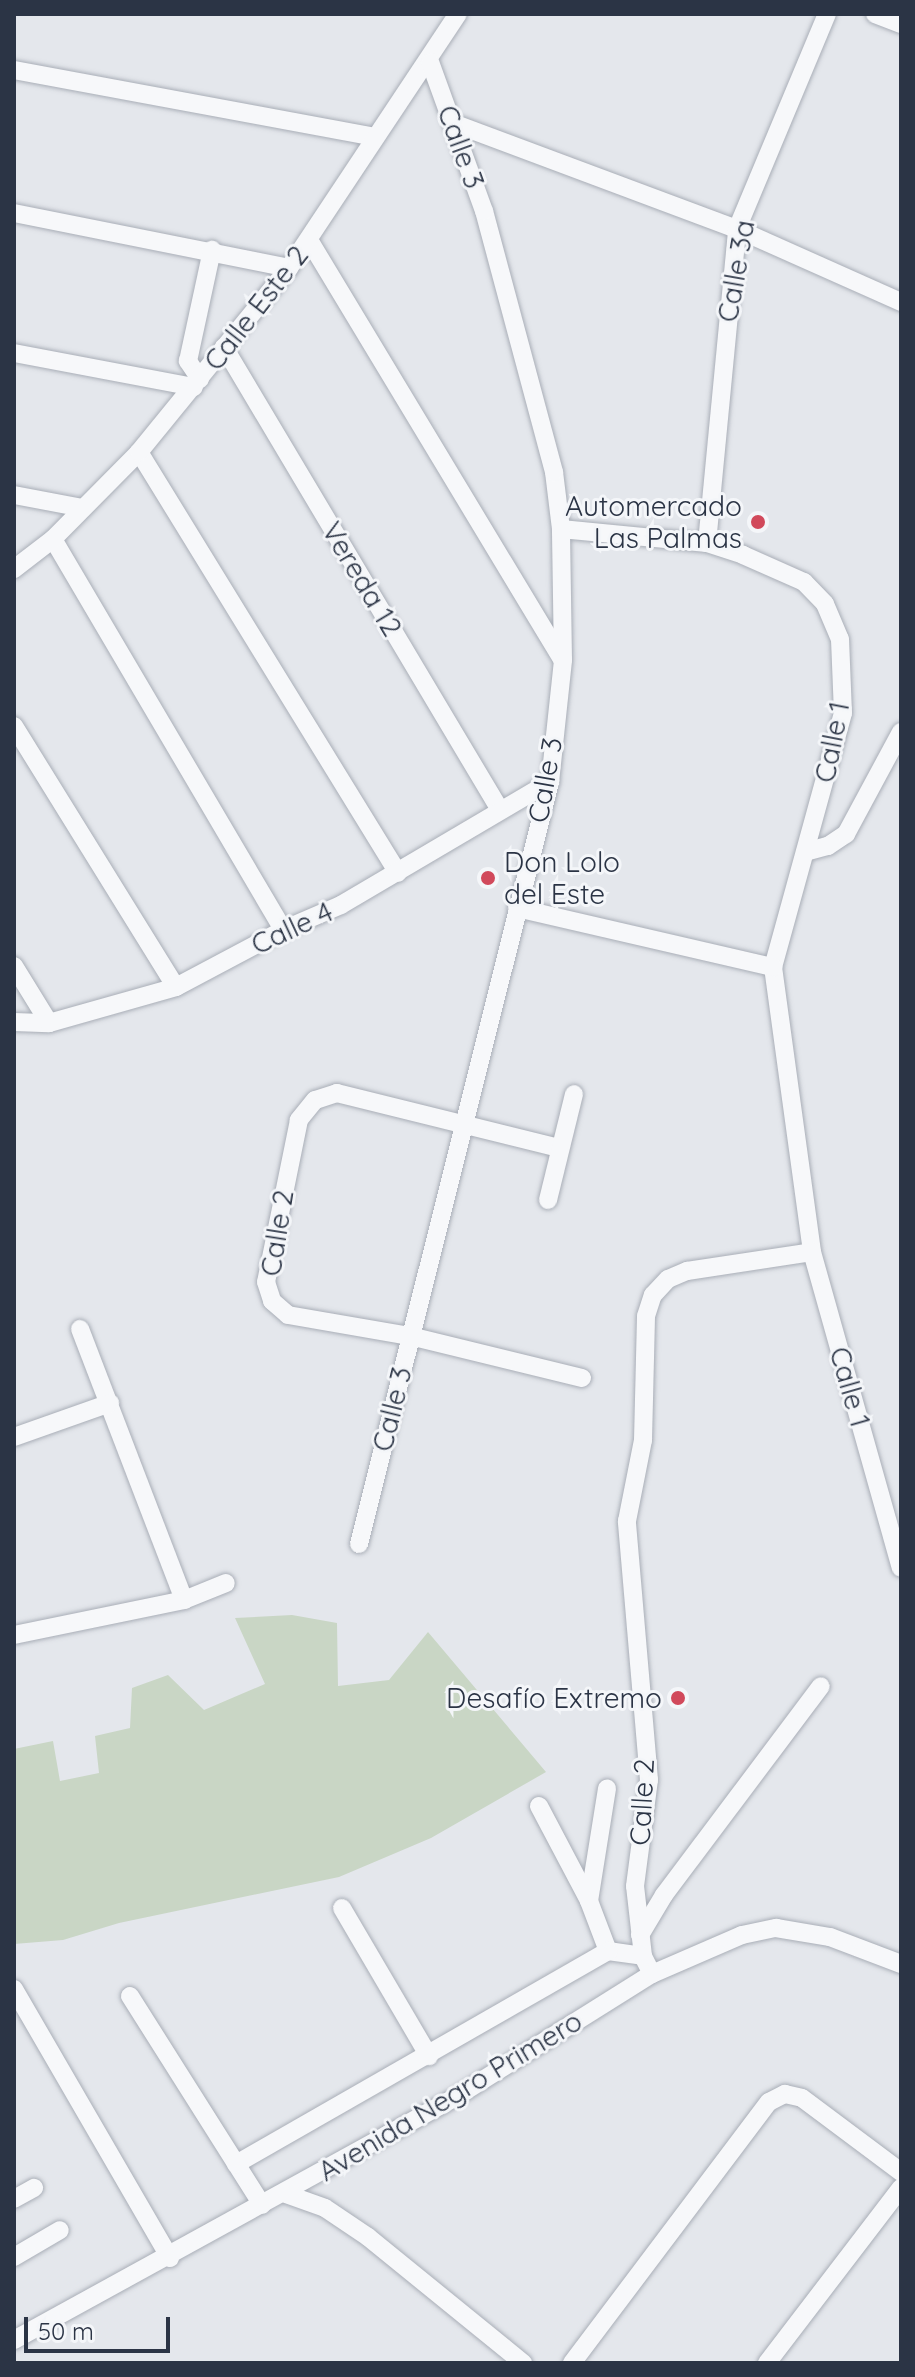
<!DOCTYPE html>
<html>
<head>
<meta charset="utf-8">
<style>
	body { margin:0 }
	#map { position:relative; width:915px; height:2377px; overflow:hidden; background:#e4e7ec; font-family:Quicksand,sans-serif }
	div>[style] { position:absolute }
	.green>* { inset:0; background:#c9d6c5 }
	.roads { filter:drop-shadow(0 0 2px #a9aeb7) drop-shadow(0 0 2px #a9aeb7) }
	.street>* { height:18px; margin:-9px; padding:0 9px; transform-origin:9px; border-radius:9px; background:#f7f8fa }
	.dots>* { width:22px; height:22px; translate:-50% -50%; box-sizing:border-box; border:4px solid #f4f6f9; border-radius:50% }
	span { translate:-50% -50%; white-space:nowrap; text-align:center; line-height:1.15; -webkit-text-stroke:6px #f4f6f9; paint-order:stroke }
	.street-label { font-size:28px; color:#2b3445 }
	.poi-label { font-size:28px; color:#2b3445 }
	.right { translate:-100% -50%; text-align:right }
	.left { translate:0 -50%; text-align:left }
	.frame { position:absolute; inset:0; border:16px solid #2b3445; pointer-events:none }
	.scale { position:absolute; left:24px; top:2317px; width:146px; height:36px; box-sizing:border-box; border:4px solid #2b3445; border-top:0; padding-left:10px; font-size:24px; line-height:28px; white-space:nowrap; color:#2b3445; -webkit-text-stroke:6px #f4f6f9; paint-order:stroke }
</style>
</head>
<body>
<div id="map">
	<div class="green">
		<div style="clip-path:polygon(292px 1615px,337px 1623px,338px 1686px,389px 1680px,428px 1632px,546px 1772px,431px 1838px,339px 1877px,119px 1923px,63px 1940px,14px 1944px,14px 1749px,53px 1741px,60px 1781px,99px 1773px,95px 1736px,130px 1728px,132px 1688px,168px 1675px,204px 1710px,265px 1684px,235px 1618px)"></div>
	</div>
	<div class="roads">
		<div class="street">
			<div style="left:875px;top:14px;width:28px;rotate:21deg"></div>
			<div style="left:14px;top:70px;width:366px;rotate:10.5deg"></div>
			<div style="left:453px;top:123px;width:303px;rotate:20.5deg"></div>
			<div style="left:737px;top:229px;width:180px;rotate:24deg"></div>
			<div style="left:14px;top:213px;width:280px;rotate:11.3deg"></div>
			<div style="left:309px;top:240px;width:489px;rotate:58.9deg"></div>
			<div style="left:224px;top:347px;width:539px;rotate:59.2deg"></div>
			<div style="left:14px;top:353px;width:183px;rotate:10.7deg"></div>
			<div style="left:200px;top:379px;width:22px;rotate:-124deg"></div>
			<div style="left:188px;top:361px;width:114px;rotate:-77.8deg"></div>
			<div style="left:139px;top:452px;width:494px;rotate:58.4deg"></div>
			<div style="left:14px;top:495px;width:70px;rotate:10.7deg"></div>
			<div style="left:561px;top:529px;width:147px;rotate:5.5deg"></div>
			<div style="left:707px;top:543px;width:38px;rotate:18deg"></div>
			<div style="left:743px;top:555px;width:67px;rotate:23.9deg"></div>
			<div style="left:804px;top:582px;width:30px;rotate:46deg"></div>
			<div style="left:825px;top:604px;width:38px;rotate:67deg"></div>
			<div style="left:840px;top:639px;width:74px;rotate:87.7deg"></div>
			<div style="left:843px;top:713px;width:263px;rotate:105.4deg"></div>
			<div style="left:773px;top:967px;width:288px;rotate:82.2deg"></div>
			<div style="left:812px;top:1252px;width:328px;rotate:74.3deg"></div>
			<div style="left:53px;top:539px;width:454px;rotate:59.5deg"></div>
			<div style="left:707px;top:543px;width:315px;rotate:-84.5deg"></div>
			<div style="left:737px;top:229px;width:233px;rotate:-67.3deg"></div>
			<div style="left:14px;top:569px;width:49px;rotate:-37.6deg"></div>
			<div style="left:53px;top:539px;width:122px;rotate:-45.3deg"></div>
			<div style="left:139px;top:452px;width:237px;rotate:-50.8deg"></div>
			<div style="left:289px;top:268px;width:305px;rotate:-56.4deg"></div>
			<div style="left:14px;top:726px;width:307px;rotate:58.2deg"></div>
			<div style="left:805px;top:852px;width:24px;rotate:-15deg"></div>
			<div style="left:828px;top:846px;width:22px;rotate:-34deg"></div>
			<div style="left:846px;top:834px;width:116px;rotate:-61.7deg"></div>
			<div style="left:517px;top:908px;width:263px;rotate:13deg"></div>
			<div style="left:14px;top:966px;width:67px;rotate:58.4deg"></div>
			<div style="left:14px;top:1022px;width:35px;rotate:2deg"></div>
			<div style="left:49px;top:1023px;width:132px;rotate:-15.8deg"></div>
			<div style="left:176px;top:987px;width:121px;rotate:-28deg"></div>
			<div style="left:283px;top:930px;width:63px;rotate:-23.3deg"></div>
			<div style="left:341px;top:905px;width:243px;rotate:-30.5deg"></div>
			<div style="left:559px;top:1148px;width:229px;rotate:-166.1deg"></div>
			<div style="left:337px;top:1093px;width:23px;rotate:162deg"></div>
			<div style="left:315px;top:1100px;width:26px;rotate:129deg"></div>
			<div style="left:299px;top:1120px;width:165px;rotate:101.5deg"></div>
			<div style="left:266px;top:1282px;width:20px;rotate:72deg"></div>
			<div style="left:272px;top:1301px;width:21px;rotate:41deg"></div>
			<div style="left:288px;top:1315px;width:124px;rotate:9.8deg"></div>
			<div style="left:410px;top:1336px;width:177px;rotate:13.7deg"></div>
			<div style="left:548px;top:1200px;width:109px;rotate:-76.2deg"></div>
			<div style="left:80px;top:1329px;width:290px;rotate:69deg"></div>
			<div style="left:14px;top:1437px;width:102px;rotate:-19.5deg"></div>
			<div style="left:359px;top:1544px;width:786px;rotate:-75.93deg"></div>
			<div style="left:550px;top:782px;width:123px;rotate:-83.9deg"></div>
			<div style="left:563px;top:660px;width:131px;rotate:-90.9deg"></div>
			<div style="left:561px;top:529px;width:57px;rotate:-97deg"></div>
			<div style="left:554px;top:472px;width:270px;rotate:-105deg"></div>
			<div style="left:484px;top:211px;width:158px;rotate:-109.9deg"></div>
			<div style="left:14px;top:1635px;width:174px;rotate:-11.6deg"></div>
			<div style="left:184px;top:1600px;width:45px;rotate:-22deg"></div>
			<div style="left:539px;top:1806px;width:107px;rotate:62.2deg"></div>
			<div style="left:589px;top:1901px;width:53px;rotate:69.2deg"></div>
			<div style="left:608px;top:1951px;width:35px;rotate:8deg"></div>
			<div style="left:589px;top:1901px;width:114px;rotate:-80.9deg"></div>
			<div style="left:342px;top:1908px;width:172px;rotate:59.6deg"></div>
			<div style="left:640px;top:1935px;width:47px;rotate:-59deg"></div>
			<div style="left:664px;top:1895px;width:261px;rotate:-53.1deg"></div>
			<div style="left:652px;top:1974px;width:20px;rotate:-117deg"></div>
			<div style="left:643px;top:1956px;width:70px;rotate:-96.5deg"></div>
			<div style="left:635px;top:1886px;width:107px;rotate:-82.5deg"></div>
			<div style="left:649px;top:1780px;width:260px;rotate:-94.9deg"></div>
			<div style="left:627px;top:1521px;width:83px;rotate:-78.8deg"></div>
			<div style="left:643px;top:1440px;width:124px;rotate:-88.6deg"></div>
			<div style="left:646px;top:1316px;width:22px;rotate:-72deg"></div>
			<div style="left:653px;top:1295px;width:22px;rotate:-47deg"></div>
			<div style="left:668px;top:1279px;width:21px;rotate:-23deg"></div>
			<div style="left:687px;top:1271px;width:126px;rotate:-8.6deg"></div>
			<div style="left:14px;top:1989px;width:311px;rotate:59.9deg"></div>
			<div style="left:130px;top:1996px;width:247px;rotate:57.7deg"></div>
			<div style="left:236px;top:2164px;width:429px;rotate:-29.8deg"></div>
			<div style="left:286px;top:2194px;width:41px;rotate:19.7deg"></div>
			<div style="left:325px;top:2208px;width:52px;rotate:34deg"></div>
			<div style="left:368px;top:2237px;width:200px;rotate:39.1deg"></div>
			<div style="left:14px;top:2199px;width:23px;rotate:-29deg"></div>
			<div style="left:14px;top:2257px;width:53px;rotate:-30.4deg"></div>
			<div style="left:14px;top:2340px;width:502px;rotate:-28.81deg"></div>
			<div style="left:454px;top:2098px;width:234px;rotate:-32.1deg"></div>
			<div style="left:652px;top:1974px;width:98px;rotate:-23.4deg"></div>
			<div style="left:742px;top:1935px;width:35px;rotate:-12deg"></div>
			<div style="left:776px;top:1928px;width:55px;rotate:9.5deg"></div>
			<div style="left:830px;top:1937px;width:76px;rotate:20.8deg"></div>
			<div style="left:572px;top:2363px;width:327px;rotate:-53deg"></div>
			<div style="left:769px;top:2102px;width:18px;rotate:-27deg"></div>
			<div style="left:785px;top:2094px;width:17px;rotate:13deg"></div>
			<div style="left:802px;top:2098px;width:124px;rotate:36.8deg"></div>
			<div style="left:767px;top:2363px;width:220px;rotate:-52.6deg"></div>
		</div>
	</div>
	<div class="dots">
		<div style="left:758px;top:522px;background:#d1495b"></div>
		<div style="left:488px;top:878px;background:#d1495b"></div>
		<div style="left:678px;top:1698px;background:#d1495b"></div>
	</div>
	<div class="street-label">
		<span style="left:461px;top:147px;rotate:70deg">Calle 3</span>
		<span style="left:736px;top:271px;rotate:-80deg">Calle 3a</span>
		<span style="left:256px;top:308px;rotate:-52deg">Calle Este 2</span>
		<span style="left:362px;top:579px;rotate:59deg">Vereda 12</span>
		<span style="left:832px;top:742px;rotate:-79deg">Calle 1</span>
		<span style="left:545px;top:780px;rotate:-80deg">Calle 3</span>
		<span style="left:292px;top:928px;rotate:-25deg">Calle 4</span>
		<span style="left:277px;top:1233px;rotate:-81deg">Calle 2</span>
		<span style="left:850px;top:1387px;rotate:74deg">Calle 1</span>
		<span style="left:392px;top:1409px;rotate:-76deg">Calle 3</span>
		<span style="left:642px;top:1802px;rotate:-87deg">Calle 2</span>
		<span style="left:450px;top:2096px;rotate:-31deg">Avenida Negro Primero</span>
	</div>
	<div class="poi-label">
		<span class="right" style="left:742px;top:522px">Automercado<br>Las Palmas</span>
		<span class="left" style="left:504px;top:878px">Don Lolo<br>del Este</span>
		<span class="right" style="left:662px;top:1698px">Desafío Extremo</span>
	</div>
	<div class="frame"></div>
	<div class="scale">50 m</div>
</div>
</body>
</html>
